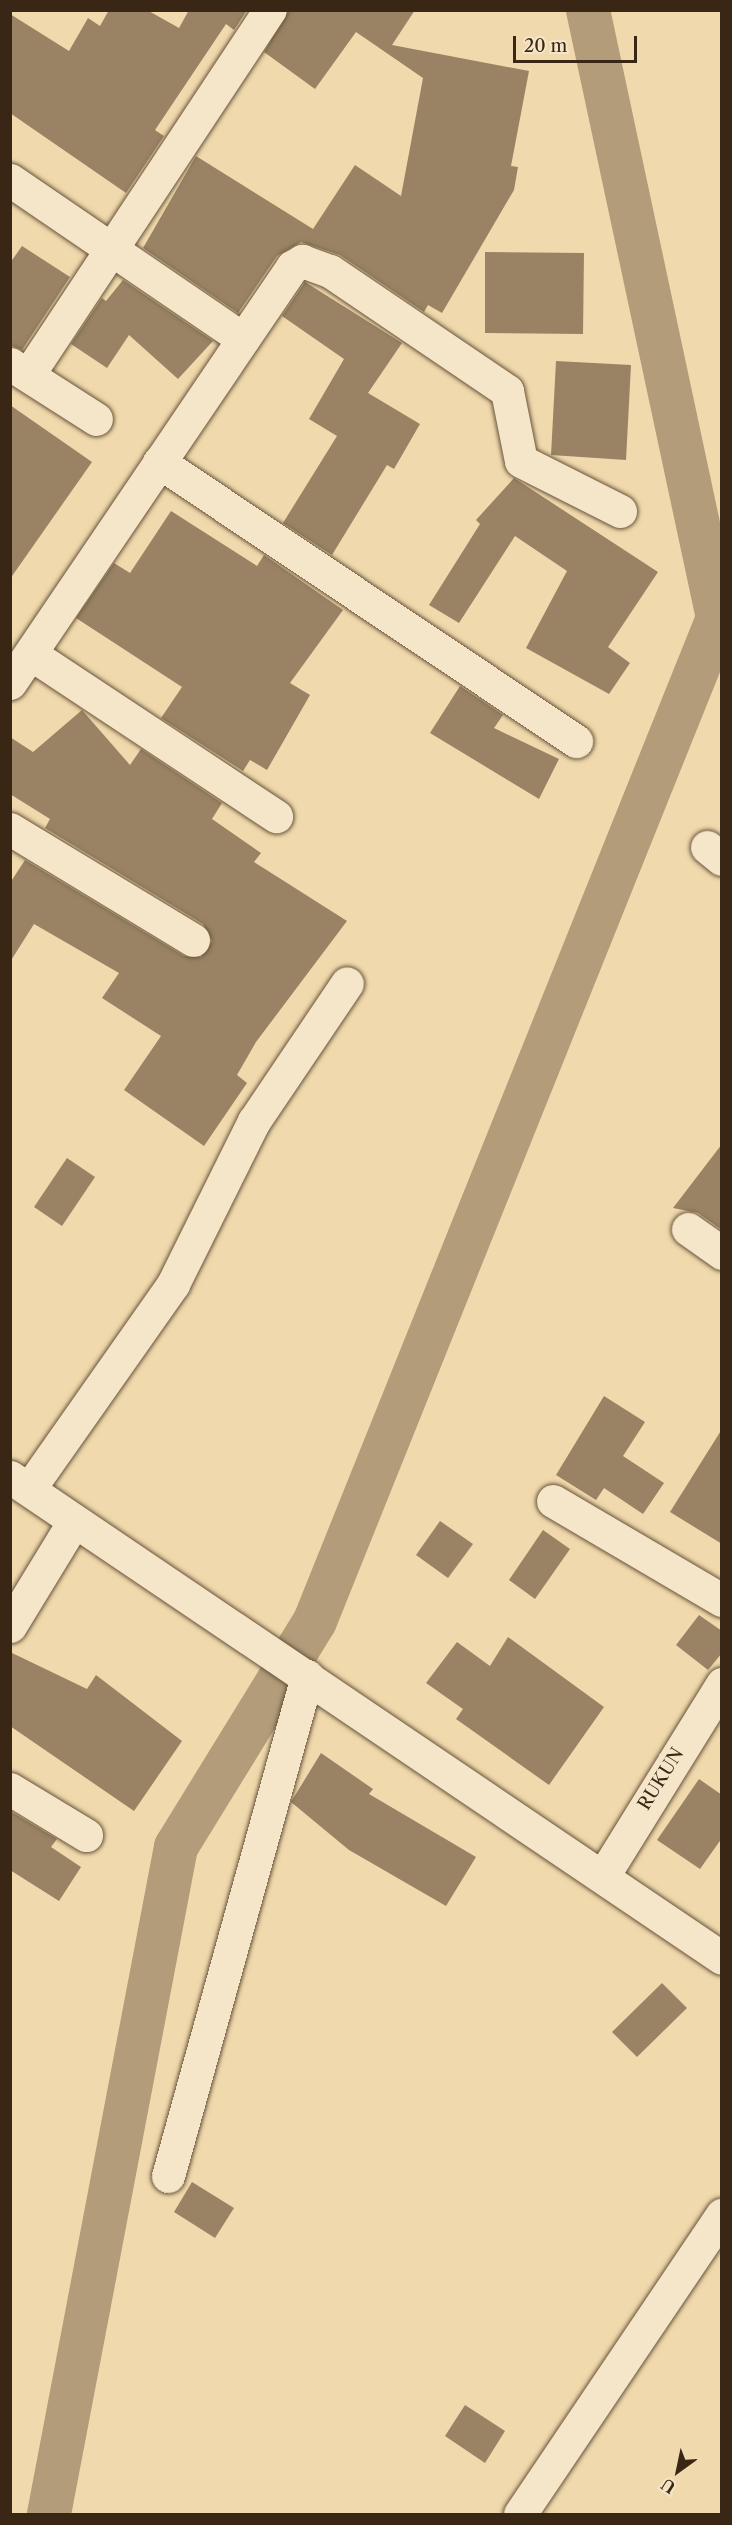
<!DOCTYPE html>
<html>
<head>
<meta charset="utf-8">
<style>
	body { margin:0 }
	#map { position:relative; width:732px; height:2525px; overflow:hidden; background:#f0d9ac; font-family:"Libre Caslon Text",serif }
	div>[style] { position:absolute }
	.canal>* { height:44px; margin:-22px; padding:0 22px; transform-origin:22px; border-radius:22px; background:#b29c79 }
	.building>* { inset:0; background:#998364 }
	.roads { filter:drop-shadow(0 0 2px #68533b) drop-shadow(0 0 2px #68533b) }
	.street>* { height:33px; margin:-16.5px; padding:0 16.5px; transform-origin:16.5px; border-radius:16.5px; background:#f5e6c9 }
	span { translate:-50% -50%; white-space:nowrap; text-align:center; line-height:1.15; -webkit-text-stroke:6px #f5e6c9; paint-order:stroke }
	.street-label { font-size:18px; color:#3a2615 }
	.frame { position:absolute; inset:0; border:12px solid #3a2615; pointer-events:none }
	.north { position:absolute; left:648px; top:2441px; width:60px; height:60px; -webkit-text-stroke:4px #f5e6c9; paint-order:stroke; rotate:213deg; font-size:16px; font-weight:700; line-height:24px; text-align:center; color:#3a2615 }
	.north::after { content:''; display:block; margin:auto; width:21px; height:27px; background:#3a2615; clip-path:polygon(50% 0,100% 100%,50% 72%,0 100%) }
	.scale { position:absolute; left:513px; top:36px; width:124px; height:27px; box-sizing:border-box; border:3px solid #3a2615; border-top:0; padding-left:8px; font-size:18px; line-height:21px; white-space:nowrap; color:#3a2615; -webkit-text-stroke:4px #f5e6c9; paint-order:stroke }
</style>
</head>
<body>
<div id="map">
	<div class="canal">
		<div style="left:49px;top:2514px;width:679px;rotate:-79.22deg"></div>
		<div style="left:176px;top:1847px;width:265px;rotate:-58.4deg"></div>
		<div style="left:315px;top:1621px;width:1081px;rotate:-68.11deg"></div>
		<div style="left:718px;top:618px;width:622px;rotate:-102.07deg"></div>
	</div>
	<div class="building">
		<div style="clip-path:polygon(109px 10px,147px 10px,179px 28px,189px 10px,247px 10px,234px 30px,226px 24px,155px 130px,164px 136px,126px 193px,10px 113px,10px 14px,69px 51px,88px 18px,100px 26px)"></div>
		<div style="clip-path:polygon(289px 10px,415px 10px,392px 45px,529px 71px,511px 166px,518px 167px,514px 190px,442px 313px,428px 305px,424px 312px,340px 255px,301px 242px,277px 256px,238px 313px,143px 248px,196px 156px,313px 229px,355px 165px,401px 196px,423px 78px,356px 32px,315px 89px,264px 52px)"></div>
		<div style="clip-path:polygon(22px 246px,70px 277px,22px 350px,10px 345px,10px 263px)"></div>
		<div style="clip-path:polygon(485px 252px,584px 253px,583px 334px,485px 333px)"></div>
		<div style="clip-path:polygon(123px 280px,213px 341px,178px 379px,129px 335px,107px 368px,71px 344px,102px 298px,106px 301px)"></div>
		<div style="clip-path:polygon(305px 282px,402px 343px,368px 393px,420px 424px,394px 469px,387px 465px,332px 555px,283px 523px,337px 436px,309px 419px,344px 359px,282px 316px)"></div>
		<div style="clip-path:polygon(556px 361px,631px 365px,626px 460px,551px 455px)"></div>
		<div style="clip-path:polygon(10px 405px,92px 462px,10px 579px)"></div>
		<div style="clip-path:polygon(514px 478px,658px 572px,608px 647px,630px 663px,609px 694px,526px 648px,567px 571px,515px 536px,459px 623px,429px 605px,480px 524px,476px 520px)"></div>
		<div style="clip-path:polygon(171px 511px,257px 566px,264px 555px,343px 610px,290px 683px,310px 695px,267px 770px,250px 760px,243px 771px,161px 718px,182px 687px,76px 618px,114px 563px,130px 573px)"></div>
		<div style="clip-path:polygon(460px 686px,503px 715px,494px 728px,559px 759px,539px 799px,430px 733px)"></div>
		<div style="clip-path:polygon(82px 710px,130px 765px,141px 749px,222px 803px,212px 819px,261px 853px,254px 862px,347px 921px,256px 1042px,237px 1075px,247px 1083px,204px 1146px,124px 1090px,161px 1036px,102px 998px,119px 973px,34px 924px,10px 962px,10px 883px,25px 860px,184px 956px,201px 957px,212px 941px,203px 924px,45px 828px,50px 819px,10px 794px,10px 737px,33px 752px)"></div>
		<div style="clip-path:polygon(722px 1144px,722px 1230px,698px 1213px,673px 1208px)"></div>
		<div style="clip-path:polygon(67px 1158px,95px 1177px,62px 1226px,34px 1207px)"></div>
		<div style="clip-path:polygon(604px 1396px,645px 1422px,623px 1456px,664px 1483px,643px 1514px,604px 1488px,596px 1500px,556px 1475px)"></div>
		<div style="clip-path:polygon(722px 1429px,722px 1544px,670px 1512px)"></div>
		<div style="clip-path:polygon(440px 1521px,473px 1544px,448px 1578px,416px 1555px)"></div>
		<div style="clip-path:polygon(543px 1530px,570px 1549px,535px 1599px,509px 1580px)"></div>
		<div style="clip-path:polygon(699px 1615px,722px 1631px,722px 1653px,708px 1670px,676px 1645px)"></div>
		<div style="clip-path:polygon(508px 1637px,604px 1707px,549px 1785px,456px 1719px,463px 1709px,426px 1683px,457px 1642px,490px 1666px)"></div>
		<div style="clip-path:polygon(10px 1652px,87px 1689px,96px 1675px,182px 1741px,134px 1811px,10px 1726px)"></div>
		<div style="clip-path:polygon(321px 1753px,373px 1789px,369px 1794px,476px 1857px,446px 1906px,349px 1850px,291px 1802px)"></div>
		<div style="clip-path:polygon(699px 1779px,722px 1795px,722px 1838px,700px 1869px,657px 1840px)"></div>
		<div style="clip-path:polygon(10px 1811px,57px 1839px,51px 1847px,81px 1867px,59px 1901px,10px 1870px)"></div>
		<div style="clip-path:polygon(662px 1983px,687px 2008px,637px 2057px,612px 2032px)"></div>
		<div style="clip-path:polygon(192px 2182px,234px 2208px,215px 2238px,174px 2212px)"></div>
		<div style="clip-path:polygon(465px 2405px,505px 2431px,485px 2463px,445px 2436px)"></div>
	</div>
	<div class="roads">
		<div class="street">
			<div style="left:10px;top:180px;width:282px;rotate:34.3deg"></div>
			<div style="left:10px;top:364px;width:102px;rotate:32.6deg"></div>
			<div style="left:28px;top:375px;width:438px;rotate:-56.5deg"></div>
			<div style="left:159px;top:462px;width:502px;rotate:33.79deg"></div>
			<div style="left:31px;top:654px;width:294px;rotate:33.5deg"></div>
			<div style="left:10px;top:683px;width:503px;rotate:-55.87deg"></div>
			<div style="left:292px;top:267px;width:12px;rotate:-31deg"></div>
			<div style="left:302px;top:261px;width:30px;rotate:20deg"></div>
			<div style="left:330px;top:271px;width:214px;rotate:34.1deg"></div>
			<div style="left:507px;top:391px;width:71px;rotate:78.7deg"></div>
			<div style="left:521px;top:461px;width:111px;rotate:26.8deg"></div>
			<div style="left:10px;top:829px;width:214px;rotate:31.2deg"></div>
			<div style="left:707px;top:847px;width:19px;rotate:39deg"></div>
			<div style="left:688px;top:1229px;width:42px;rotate:35.2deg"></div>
			<div style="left:10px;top:1477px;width:859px;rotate:34.04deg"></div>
			<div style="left:29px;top:1489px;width:251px;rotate:-54.9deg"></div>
			<div style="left:173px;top:1284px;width:182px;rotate:-63.6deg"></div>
			<div style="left:254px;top:1121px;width:166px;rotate:-56deg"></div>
			<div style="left:553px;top:1501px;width:196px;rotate:30.4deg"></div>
			<div style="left:10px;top:1626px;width:123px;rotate:-58.6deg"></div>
			<div style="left:10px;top:1789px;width:89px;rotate:31.2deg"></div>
			<div style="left:603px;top:1876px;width:226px;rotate:-58.2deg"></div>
			<div style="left:168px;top:2176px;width:519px;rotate:-74.46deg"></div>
			<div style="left:520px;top:2514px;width:361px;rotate:-56deg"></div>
		</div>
	</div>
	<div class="street-label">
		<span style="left:661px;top:1779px;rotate:-58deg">RUKUN</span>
	</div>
	<div class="frame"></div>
	<div class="north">U</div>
	<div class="scale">20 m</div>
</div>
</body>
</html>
